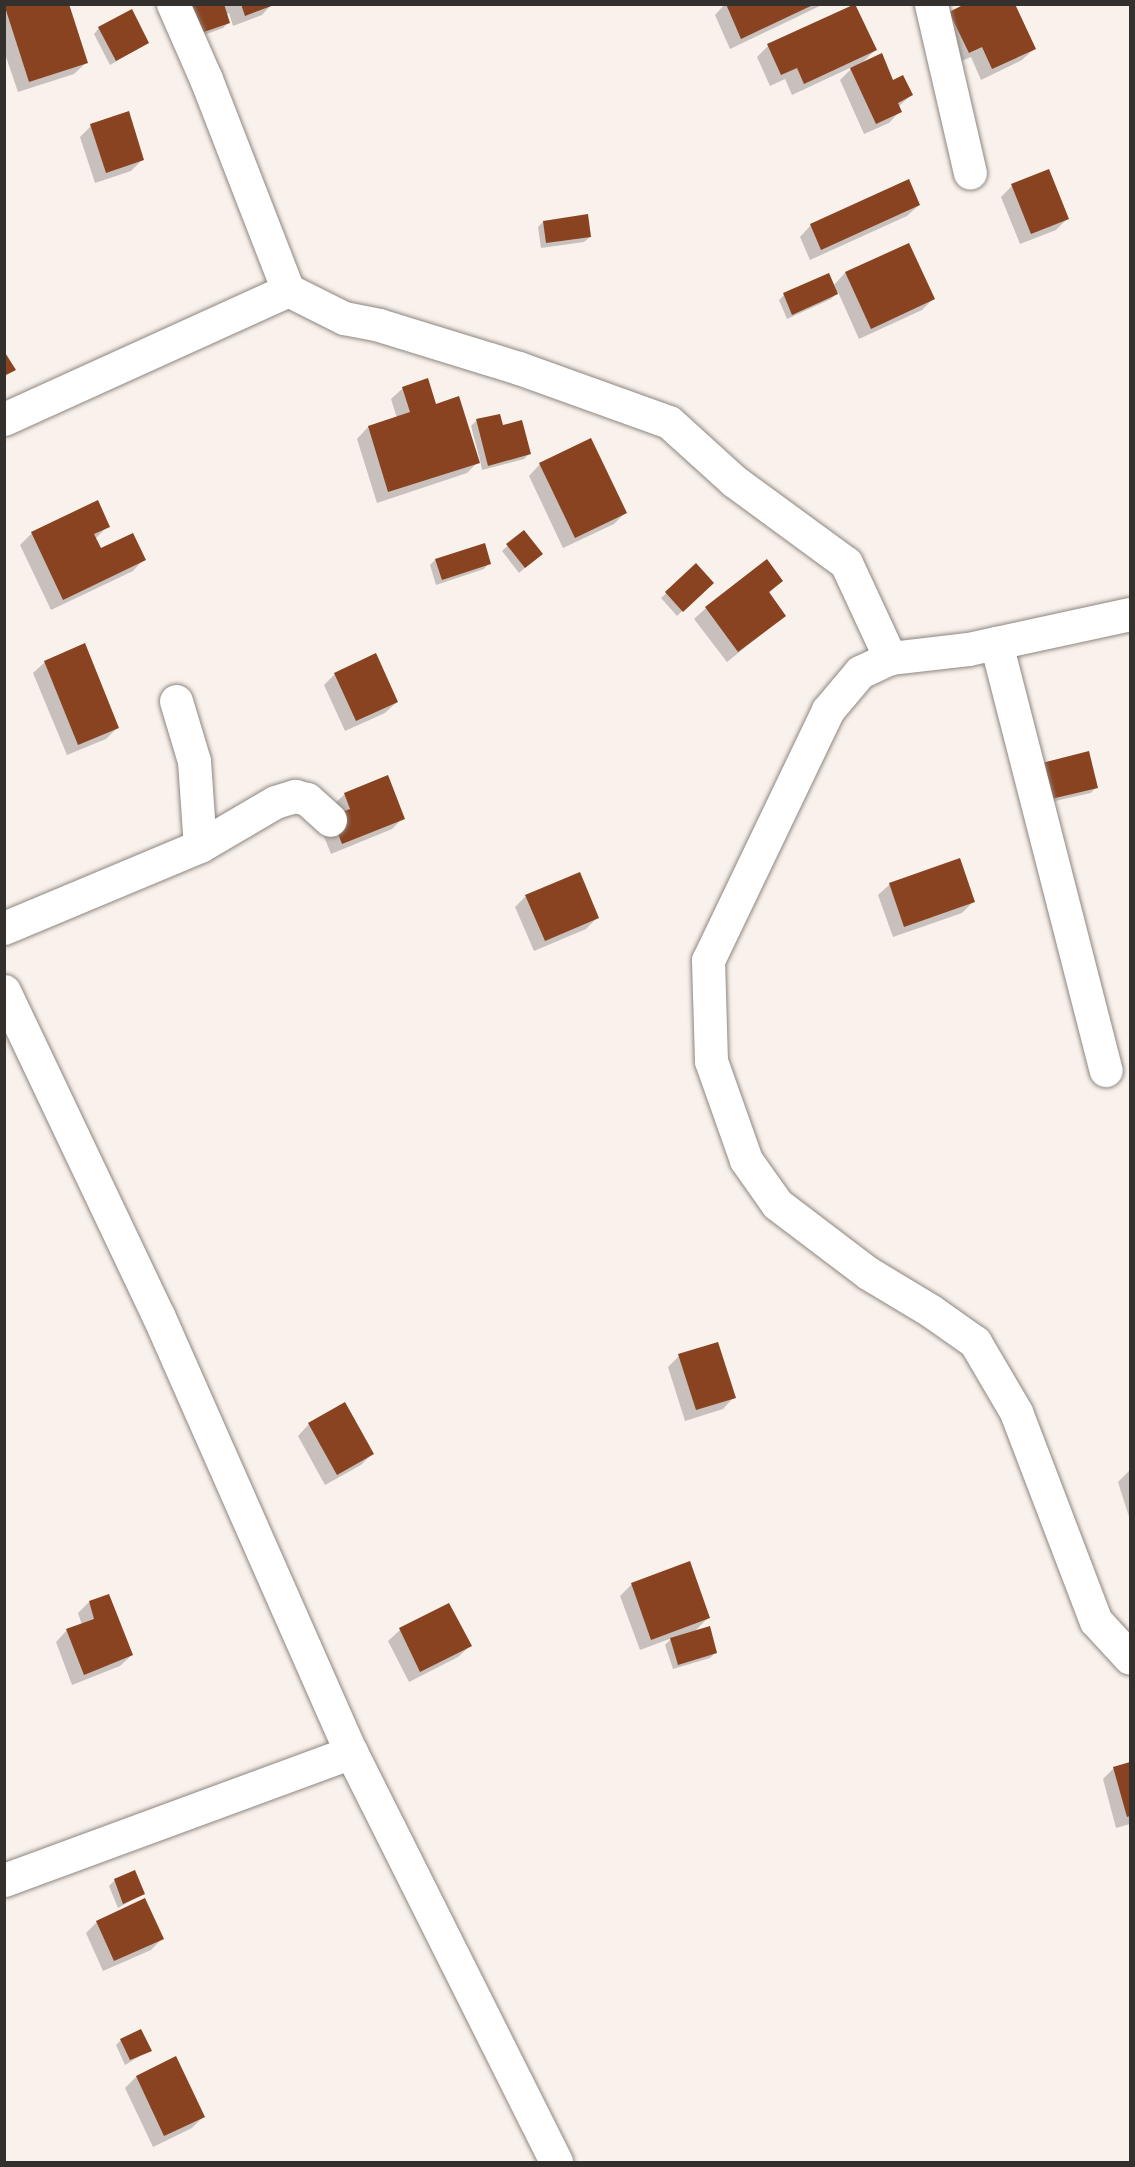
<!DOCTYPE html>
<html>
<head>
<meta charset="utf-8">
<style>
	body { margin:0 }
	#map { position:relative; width:1135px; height:2167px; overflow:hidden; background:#f9f1eb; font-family:Quicksand,sans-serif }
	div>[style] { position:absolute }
	.shadow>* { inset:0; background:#0003 }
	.building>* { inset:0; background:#894320 }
	.roads { filter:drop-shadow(0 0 2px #8d8680) drop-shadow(0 0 2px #8d8680) }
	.minor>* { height:33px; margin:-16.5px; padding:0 16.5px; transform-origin:16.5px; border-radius:16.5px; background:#fff }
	span { translate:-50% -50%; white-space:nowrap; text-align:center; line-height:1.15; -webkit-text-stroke:6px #f9f1eb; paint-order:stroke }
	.frame { position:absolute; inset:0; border:6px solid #33302e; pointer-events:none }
</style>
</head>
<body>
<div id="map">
	<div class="shadow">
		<div style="clip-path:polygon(4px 4px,86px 63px,74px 74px,18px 92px,4px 51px)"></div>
		<div style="clip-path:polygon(190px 4px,272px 4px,262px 15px,233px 26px,229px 13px,226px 15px,229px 22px,223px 28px,196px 38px)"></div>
		<div style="clip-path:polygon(725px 4px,824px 4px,730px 49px,715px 15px)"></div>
		<div style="clip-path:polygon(950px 13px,1034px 49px,1022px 60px,981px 80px,971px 57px,957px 63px,939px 25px)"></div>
		<div style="clip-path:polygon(99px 28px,148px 43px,110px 65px,94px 34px)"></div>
		<div style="clip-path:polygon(768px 46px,875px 50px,861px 64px,911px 95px,898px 107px,900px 111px,889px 123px,864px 134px,840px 80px,854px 66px,792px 95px,785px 79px,770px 86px,757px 57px)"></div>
		<div style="clip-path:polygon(91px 126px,143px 159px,131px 171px,95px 183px,80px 137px)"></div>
		<div style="clip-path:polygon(1012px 186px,1067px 219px,1056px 230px,1020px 244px,1001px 197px)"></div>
		<div style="clip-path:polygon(919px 205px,907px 216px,810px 260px,800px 237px,811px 225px)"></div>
		<div style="clip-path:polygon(543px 222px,590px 237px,584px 242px,541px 248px,538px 227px)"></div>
		<div style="clip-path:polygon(908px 245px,933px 299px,922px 310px,859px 339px,838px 292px,831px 299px,787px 319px,779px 300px,784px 295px,833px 286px,845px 273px)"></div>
		<div style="clip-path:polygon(403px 388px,435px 405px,477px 460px,480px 460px,471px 426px,477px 420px,502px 426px,529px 454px,524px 459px,482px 470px,480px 460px,467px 473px,377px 503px,357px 439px,368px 427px,397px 418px,391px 399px)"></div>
		<div style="clip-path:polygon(540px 464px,625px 513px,614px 524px,563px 548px,529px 476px)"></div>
		<div style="clip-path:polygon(97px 502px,108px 526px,95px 539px,100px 550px,144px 559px,133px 571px,51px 610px,20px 545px,31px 534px)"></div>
		<div style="clip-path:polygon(523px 532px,535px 559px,519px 573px,502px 551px)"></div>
		<div style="clip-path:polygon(435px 560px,489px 563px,484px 569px,436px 585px,430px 565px)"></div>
		<div style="clip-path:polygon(696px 565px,712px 583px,677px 616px,661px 598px)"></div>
		<div style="clip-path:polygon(781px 581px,768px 594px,784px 616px,727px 662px,694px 619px,706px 608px)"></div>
		<div style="clip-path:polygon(45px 662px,117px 728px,106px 739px,67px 755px,33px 673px)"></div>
		<div style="clip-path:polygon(335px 674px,397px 702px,385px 713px,345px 731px,324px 685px)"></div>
		<div style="clip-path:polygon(1037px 770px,1096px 787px,1091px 793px,1046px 803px)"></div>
		<div style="clip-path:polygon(345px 794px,403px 818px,392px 829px,331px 854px,321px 829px,333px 805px)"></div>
		<div style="clip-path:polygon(890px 884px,973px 902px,962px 913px,893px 937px,878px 895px)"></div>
		<div style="clip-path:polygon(526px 896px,597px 918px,586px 929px,534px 951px,515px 907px)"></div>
		<div style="clip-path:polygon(679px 1356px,734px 1397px,723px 1409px,685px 1421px,668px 1367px)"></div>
		<div style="clip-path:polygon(309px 1424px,372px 1454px,361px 1465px,325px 1485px,298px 1436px)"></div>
		<div style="clip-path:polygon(1129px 1471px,1130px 1471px,1130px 1520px,1118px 1482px)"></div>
		<div style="clip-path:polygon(632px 1584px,709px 1617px,693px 1633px,716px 1652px,710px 1658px,673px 1669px,665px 1645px,672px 1638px,640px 1650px,620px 1596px)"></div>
		<div style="clip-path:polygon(89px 1602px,132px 1655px,120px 1666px,72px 1685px,56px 1642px,67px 1630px,82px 1625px,78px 1613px)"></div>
		<div style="clip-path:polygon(449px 1605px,470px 1646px,458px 1657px,409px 1682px,388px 1641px,400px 1630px)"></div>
		<div style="clip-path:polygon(1130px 1764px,1130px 1824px,1116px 1828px,1103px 1779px,1114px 1768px)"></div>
		<div style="clip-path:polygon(115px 1880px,143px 1894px,118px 1908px,109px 1886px)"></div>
		<div style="clip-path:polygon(97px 1922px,162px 1939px,151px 1950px,103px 1971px,86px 1933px)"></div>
		<div style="clip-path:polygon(121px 2040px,150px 2050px,125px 2065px,116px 2045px)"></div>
		<div style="clip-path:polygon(175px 2058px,203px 2117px,192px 2128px,153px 2147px,125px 2088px,136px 2077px)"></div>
	</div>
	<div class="building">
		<div style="clip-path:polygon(4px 4px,69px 4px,88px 63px,29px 82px)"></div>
		<div style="clip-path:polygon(190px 4px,224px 4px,230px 23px,201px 33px)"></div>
		<div style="clip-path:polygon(241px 4px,274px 4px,274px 5px,245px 16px)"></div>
		<div style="clip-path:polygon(726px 4px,815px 4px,741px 39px)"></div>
		<div style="clip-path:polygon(855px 4px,877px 50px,804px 84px,797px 68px,781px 75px,767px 44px)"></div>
		<div style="clip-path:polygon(965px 4px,1015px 4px,1036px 49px,992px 69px,982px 47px,969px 53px,949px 12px)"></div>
		<div style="clip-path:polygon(132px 9px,149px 43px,116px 61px,98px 27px)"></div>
		<div style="clip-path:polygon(882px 53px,893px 80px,903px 75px,913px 95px,898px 103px,902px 112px,876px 124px,850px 68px)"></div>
		<div style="clip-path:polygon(129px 111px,144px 160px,106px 173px,90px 124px)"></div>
		<div style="clip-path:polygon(1049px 169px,1069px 219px,1031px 234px,1011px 184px)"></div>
		<div style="clip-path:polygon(909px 179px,920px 205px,821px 250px,810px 224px)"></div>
		<div style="clip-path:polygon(588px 214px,591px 237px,546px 243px,543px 221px)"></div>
		<div style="clip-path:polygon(909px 243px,935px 299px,871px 329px,845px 272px)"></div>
		<div style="clip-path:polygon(829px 273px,838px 294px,792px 315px,783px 293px)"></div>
		<div style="clip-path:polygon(4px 351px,16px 370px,4px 376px)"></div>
		<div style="clip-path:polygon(428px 378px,436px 404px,459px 396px,480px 463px,388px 492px,368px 426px,410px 412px,402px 387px)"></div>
		<div style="clip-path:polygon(500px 414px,503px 425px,522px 420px,531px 454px,488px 466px,476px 419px)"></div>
		<div style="clip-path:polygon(591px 438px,627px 513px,575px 538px,539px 463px)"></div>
		<div style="clip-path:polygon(98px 500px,110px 527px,94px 534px,101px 548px,133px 533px,146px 560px,63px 600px,31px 532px)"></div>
		<div style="clip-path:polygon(524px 530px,543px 554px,525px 568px,506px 544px)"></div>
		<div style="clip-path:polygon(485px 543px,491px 564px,442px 580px,435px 559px)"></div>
		<div style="clip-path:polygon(767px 559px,783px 581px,769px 592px,786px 616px,738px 652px,705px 607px)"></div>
		<div style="clip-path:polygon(696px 563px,714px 583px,683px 612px,665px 592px)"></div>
		<div style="clip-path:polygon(85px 643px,119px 728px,78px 745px,44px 661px)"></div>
		<div style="clip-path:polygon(376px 653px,398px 702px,356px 721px,334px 673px)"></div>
		<div style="clip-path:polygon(1089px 751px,1098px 788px,1051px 799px,1042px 763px)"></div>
		<div style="clip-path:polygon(388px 775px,405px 819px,342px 844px,331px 816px,350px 809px,344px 793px)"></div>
		<div style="clip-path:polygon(960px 858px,975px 902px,904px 927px,889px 883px)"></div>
		<div style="clip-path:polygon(580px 872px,599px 918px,545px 941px,525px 895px)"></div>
		<div style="clip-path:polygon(718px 1342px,736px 1398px,696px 1410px,678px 1354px)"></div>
		<div style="clip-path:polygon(345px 1402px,374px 1454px,337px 1475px,308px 1423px)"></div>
		<div style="clip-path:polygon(690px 1561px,710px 1618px,651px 1640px,631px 1583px)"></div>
		<div style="clip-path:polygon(109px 1594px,133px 1655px,84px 1675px,66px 1629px,94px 1619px,89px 1601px)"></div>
		<div style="clip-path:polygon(449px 1603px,472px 1646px,420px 1672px,399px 1628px)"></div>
		<div style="clip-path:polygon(710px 1626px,717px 1653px,678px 1665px,670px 1638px)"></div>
		<div style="clip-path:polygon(1130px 1762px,1130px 1816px,1127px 1817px,1113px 1767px)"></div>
		<div style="clip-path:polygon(135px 1870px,145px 1894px,123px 1904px,114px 1879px)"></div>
		<div style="clip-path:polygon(145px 1898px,164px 1939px,114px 1961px,96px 1921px)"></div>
		<div style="clip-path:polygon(141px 2029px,152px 2051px,130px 2060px,120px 2039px)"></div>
		<div style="clip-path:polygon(176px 2056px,205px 2117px,164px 2136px,136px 2076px)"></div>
	</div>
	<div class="roads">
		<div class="minor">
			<div style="left:173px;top:4px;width:82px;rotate:66.3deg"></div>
			<div style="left:206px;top:79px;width:226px;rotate:68.8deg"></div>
			<div style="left:288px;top:290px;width:63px;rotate:26.6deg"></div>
			<div style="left:344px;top:318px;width:36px;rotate:11deg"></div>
			<div style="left:379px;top:325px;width:146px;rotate:17.1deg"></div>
			<div style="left:519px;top:368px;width:159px;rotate:19.8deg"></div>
			<div style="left:669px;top:422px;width:88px;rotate:42.2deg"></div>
			<div style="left:734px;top:481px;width:139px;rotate:36.2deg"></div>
			<div style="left:846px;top:563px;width:105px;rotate:65.1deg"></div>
			<div style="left:931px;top:4px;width:173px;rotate:77deg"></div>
			<div style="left:4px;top:419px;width:312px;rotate:-24.4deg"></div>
			<div style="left:1130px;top:614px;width:166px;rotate:167.8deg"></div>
			<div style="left:968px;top:649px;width:79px;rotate:173.4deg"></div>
			<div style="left:890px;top:658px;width:33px;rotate:155deg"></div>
			<div style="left:860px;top:672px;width:50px;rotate:130.1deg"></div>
			<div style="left:828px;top:710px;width:277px;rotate:115.6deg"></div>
			<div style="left:708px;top:960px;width:101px;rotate:88.3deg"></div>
			<div style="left:711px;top:1061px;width:105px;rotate:70.5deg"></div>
			<div style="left:746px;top:1160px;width:54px;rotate:54.8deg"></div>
			<div style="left:777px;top:1204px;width:114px;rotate:37.2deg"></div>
			<div style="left:868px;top:1273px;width:74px;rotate:31.1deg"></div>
			<div style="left:931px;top:1311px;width:54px;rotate:35.2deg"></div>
			<div style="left:975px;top:1342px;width:81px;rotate:59.6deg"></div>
			<div style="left:1016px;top:1412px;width:224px;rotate:69.1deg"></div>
			<div style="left:1096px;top:1621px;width:50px;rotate:47.4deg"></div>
			<div style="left:996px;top:643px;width:441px;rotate:75.6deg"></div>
			<div style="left:176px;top:701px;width:63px;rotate:73.3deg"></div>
			<div style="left:194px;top:761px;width:85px;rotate:86deg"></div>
			<div style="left:4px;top:928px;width:212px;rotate:-22.7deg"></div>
			<div style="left:200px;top:846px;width:87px;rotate:-30.4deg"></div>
			<div style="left:275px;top:802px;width:21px;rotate:-17deg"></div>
			<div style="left:295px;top:796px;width:12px;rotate:14deg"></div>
			<div style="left:307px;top:799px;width:31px;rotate:42deg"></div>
			<div style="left:4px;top:991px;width:359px;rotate:64.6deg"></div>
			<div style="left:158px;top:1315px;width:478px;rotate:66.2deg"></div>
			<div style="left:351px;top:1752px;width:458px;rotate:63.4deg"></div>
			<div style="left:4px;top:1880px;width:370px;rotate:-20.2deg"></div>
		</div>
	</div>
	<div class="frame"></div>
</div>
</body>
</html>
